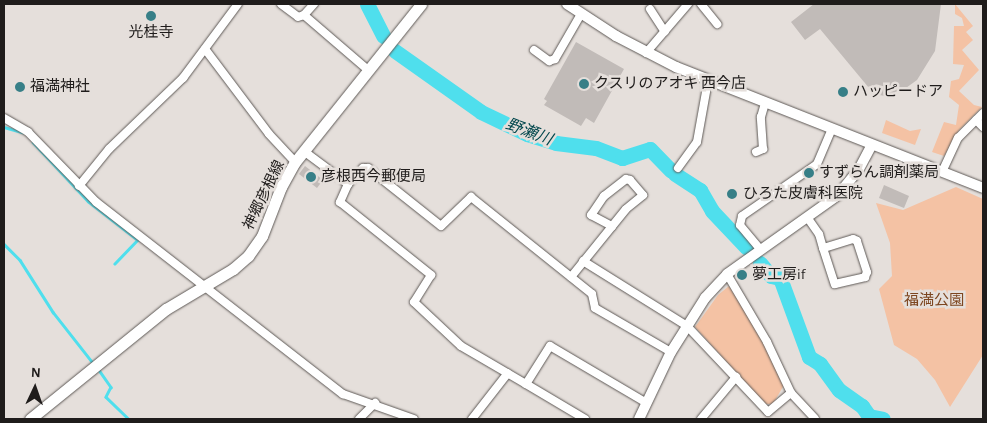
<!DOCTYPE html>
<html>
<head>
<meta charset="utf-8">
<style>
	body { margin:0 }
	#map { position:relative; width:987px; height:423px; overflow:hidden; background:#e5dfdb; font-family:"Alegreya Sans","Noto Sans JP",sans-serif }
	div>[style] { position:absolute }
	.green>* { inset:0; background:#f4c2a4 }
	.stream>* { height:2.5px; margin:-1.25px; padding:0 1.25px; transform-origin:1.25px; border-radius:1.25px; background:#4fdfed }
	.river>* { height:15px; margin:-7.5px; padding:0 7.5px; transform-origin:7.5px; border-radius:7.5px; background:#4fdfed }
	.building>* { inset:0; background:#c1bbb8 }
	.roads { filter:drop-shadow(0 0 1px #5e5956) drop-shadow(0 0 1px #5e5956) }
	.minor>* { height:8px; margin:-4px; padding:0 4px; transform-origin:4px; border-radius:4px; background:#fff }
	.tertiary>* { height:10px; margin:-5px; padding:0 5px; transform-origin:5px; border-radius:5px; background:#fff }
	.secondary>* { height:11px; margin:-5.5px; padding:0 5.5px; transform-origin:5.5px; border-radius:5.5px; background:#fff }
	.dots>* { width:14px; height:14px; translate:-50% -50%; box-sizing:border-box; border:2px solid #e5dfdb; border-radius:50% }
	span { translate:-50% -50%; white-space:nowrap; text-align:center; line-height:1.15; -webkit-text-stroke:5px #e5dfdb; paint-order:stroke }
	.poi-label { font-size:15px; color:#1f1c1b }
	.left { translate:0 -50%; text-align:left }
	.street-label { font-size:15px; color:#1f1c1b }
	.park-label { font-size:15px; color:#7d4620 }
	.water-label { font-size:16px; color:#01464c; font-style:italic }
	.frame { position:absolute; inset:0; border:5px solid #1f1c1b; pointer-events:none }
	.north { position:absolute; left:10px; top:363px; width:50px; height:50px; -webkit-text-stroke:4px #e5dfdb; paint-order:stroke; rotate:3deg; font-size:14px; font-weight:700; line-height:20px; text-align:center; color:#1f1c1b }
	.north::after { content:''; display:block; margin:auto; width:18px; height:22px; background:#1f1c1b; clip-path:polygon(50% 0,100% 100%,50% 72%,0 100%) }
</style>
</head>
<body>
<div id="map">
	<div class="green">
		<div style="clip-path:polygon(955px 4px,973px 26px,966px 32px,973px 40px,962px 50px,979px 70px,959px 91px,974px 105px,982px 107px,959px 130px,944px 156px,932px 152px,944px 122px,956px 125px,959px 105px,949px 97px,951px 81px,959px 79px,964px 65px,953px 64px,954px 26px,964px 26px,962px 18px,955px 14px)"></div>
		<div style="clip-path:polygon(886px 120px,910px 131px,921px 129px,915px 145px,882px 133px)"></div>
		<div style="clip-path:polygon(956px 187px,983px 199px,983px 355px,950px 407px,935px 380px,917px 359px,894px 345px,879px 289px,892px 276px,890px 243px,876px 203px,903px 210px)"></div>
		<div style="clip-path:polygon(729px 286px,767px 348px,784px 385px,773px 404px,765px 404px,695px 327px,718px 295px)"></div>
	</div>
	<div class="stream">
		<div style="left:4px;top:127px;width:19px;rotate:16deg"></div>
		<div style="left:33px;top:142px;width:81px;rotate:47deg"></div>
		<div style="left:88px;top:201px;width:63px;rotate:38deg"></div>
		<div style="left:138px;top:240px;width:33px;rotate:134deg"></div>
		<div style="left:4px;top:244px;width:23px;rotate:45deg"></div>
		<div style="left:20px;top:260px;width:62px;rotate:57.6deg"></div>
		<div style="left:53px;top:312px;width:65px;rotate:51.9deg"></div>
		<div style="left:99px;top:370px;width:21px;rotate:55deg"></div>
		<div style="left:111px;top:387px;width:11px;rotate:117deg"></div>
		<div style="left:106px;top:397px;width:32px;rotate:44deg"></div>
	</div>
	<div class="river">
		<div style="left:367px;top:4px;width:36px;rotate:63deg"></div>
		<div style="left:395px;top:51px;width:105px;rotate:35.3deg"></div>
		<div style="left:481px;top:112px;width:51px;rotate:25.6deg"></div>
		<div style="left:527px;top:134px;width:30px;rotate:17deg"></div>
		<div style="left:556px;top:143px;width:40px;rotate:7.1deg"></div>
		<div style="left:596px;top:148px;width:28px;rotate:21deg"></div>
		<div style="left:622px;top:158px;width:29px;rotate:-18deg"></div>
		<div style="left:650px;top:149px;width:30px;rotate:46deg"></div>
		<div style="left:675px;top:174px;width:30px;rotate:33deg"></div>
		<div style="left:700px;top:190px;width:24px;rotate:60deg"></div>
		<div style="left:712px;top:211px;width:50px;rotate:46.6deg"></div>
		<div style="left:760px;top:263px;width:17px;rotate:50deg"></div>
		<div style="left:771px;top:276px;width:9px;rotate:13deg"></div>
		<div style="left:780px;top:278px;width:84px;rotate:69.8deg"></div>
		<div style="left:809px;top:357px;width:13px;rotate:32deg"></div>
		<div style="left:820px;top:364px;width:32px;rotate:54deg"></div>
		<div style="left:839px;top:390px;width:28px;rotate:35deg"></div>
		<div style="left:862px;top:406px;width:12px;rotate:55deg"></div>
		<div style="left:869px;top:416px;width:14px;rotate:12deg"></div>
	</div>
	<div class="building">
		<div style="clip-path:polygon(814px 4px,941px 4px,935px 51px,917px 80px,899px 93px,885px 96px,874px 94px,820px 29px,805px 40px,791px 22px)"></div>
		<div style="clip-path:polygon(576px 42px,624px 69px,594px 123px,586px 118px,581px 126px,544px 105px,547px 101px,544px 99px)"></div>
		<div style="clip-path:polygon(305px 166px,323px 180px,317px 188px,299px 174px)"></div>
		<div style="clip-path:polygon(884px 185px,909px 196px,904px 208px,879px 198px)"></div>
	</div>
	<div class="roads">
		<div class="minor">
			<div style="left:281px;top:4px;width:21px;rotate:37deg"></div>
			<div style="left:298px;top:17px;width:6px;rotate:-18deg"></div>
			<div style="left:304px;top:15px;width:86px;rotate:40.7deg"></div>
			<div style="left:701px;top:4px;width:26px;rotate:51deg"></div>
			<div style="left:650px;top:9px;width:27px;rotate:57deg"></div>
			<div style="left:304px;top:15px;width:15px;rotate:-48deg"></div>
			<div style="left:205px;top:49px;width:106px;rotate:53deg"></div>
			<div style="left:269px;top:134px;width:38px;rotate:47deg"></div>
			<div style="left:534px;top:50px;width:19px;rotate:36deg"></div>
			<div style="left:549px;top:61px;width:6px;rotate:-18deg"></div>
			<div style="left:555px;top:59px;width:52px;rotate:-60deg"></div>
			<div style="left:646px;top:53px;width:65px;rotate:-49.4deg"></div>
			<div style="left:4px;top:118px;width:28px;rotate:30deg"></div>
			<div style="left:28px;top:132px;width:98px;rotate:45.8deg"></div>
			<div style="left:96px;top:202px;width:313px;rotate:37.9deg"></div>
			<div style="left:343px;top:394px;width:75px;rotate:19.4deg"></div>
			<div style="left:976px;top:120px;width:10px;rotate:45deg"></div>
			<div style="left:305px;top:152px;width:54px;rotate:36.7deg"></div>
			<div style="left:348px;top:184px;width:20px;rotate:114deg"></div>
			<div style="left:340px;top:202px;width:117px;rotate:38.7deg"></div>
			<div style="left:431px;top:275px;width:32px;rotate:122deg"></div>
			<div style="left:414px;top:302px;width:64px;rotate:43.1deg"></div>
			<div style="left:461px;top:346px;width:75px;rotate:30.3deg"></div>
			<div style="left:756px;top:152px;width:8px;rotate:-23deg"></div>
			<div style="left:763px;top:149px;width:32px;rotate:-94deg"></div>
			<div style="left:761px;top:117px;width:15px;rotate:-74deg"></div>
			<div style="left:678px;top:168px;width:32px;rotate:-54deg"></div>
			<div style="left:697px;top:142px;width:62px;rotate:-79.8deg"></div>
			<div style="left:942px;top:172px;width:38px;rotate:-65deg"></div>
			<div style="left:958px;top:138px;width:35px;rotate:-45deg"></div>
			<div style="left:348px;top:184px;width:22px;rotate:-47deg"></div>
			<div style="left:363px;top:168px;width:5px"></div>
			<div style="left:368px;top:168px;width:93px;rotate:38.5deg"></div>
			<div style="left:441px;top:226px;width:42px;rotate:-44deg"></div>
			<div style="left:471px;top:197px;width:155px;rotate:38.7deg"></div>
			<div style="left:592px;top:294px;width:14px;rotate:78deg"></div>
			<div style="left:595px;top:308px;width:88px;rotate:30.1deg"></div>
			<div style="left:79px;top:186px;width:48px;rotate:-51deg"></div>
			<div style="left:109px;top:149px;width:103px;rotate:-43.8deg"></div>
			<div style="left:183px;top:78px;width:92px;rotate:-53.4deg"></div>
			<div style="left:807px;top:217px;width:21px;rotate:55deg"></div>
			<div style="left:819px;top:234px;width:15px;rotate:74deg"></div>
			<div style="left:823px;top:248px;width:38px;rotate:72deg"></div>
			<div style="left:835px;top:284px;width:31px;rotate:-13deg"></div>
			<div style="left:865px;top:277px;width:5px;rotate:-68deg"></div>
			<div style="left:867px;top:272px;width:33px;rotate:-108deg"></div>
			<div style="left:857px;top:241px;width:4px;rotate:-153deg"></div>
			<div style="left:853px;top:239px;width:31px;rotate:163deg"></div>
			<div style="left:760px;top:249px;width:31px;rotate:-130deg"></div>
			<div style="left:740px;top:225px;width:9px;rotate:-77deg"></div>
			<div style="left:742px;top:216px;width:91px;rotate:-34.7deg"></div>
			<div style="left:817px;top:164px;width:38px;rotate:-67deg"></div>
			<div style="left:583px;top:261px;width:123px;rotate:32deg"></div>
			<div style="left:687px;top:326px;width:118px;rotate:46.7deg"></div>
			<div style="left:768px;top:412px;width:30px;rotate:-40deg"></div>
			<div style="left:727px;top:274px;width:79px;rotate:59.5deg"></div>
			<div style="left:767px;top:342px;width:56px;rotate:64.8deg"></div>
			<div style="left:791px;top:393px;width:35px;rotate:47deg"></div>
			<div style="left:571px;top:277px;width:87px;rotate:-51deg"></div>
			<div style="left:626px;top:209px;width:22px;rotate:-39deg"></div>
			<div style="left:643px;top:195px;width:20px;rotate:-131deg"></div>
			<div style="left:630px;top:180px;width:4px;rotate:-166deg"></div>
			<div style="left:626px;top:179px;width:28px;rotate:142deg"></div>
			<div style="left:604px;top:196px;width:23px;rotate:124deg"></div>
			<div style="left:591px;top:215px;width:24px;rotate:28deg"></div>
			<div style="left:359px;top:419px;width:23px;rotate:-45deg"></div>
			<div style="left:472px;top:419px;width:58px;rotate:-52deg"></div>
			<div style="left:585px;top:419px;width:69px;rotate:-149.3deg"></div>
			<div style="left:526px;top:384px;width:45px;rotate:-57.7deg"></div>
			<div style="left:550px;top:346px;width:110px;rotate:30.5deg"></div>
			<div style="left:701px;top:419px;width:55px;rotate:-50.2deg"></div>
		</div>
		<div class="tertiary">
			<div style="left:567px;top:4px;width:59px;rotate:33.1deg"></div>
			<div style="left:616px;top:36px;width:68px;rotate:27.3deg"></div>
			<div style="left:676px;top:67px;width:330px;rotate:21.5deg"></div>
			<div style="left:639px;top:419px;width:74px;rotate:-64.5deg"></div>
			<div style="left:671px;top:352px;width:64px;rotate:-57.8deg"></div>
			<div style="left:705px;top:298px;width:33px;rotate:-47deg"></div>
			<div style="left:727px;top:274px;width:136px;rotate:-35.4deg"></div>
			<div style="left:838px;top:195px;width:33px;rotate:-51deg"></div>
			<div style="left:859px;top:169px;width:27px;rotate:-62deg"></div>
		</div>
		<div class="secondary">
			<div style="left:30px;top:419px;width:175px;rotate:-39deg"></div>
			<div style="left:166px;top:309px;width:78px;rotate:-30.8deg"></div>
			<div style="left:233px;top:269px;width:20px;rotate:-41deg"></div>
			<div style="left:248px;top:256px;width:24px;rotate:-55deg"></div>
			<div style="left:262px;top:236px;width:53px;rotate:-68.8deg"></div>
			<div style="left:281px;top:187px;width:29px;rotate:-61deg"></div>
			<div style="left:295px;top:162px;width:202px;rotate:-51.4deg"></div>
		</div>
	</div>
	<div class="dots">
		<div style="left:151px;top:16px;background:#377f87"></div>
		<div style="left:584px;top:84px;background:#377f87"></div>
		<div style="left:20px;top:87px;background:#377f87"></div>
		<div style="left:843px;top:92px;background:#377f87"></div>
		<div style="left:809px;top:173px;background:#377f87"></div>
		<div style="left:311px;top:177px;background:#377f87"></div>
		<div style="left:732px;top:194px;background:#377f87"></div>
		<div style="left:742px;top:275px;background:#377f87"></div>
	</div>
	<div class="poi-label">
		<span style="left:151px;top:33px">光桂寺</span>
		<span class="left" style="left:594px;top:84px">クスリのアオキ 西今店</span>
		<span class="left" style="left:30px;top:87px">福満神社</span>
		<span class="left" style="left:853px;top:92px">ハッピードア</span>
		<span class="left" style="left:819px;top:173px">すずらん調剤薬局</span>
		<span class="left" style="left:321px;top:177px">彦根西今郵便局</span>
		<span class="left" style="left:743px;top:194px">ひろた皮膚科医院</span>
		<span class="left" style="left:752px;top:275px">夢工房if</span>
	</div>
	<div class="street-label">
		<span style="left:264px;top:195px;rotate:-64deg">神郷彦根線</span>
	</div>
	<div class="park-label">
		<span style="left:934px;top:301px">福満公園</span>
	</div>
	<div class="water-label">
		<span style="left:529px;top:132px;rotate:21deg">野瀬川</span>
	</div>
	<div class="frame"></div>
	<div class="north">N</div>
</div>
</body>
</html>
